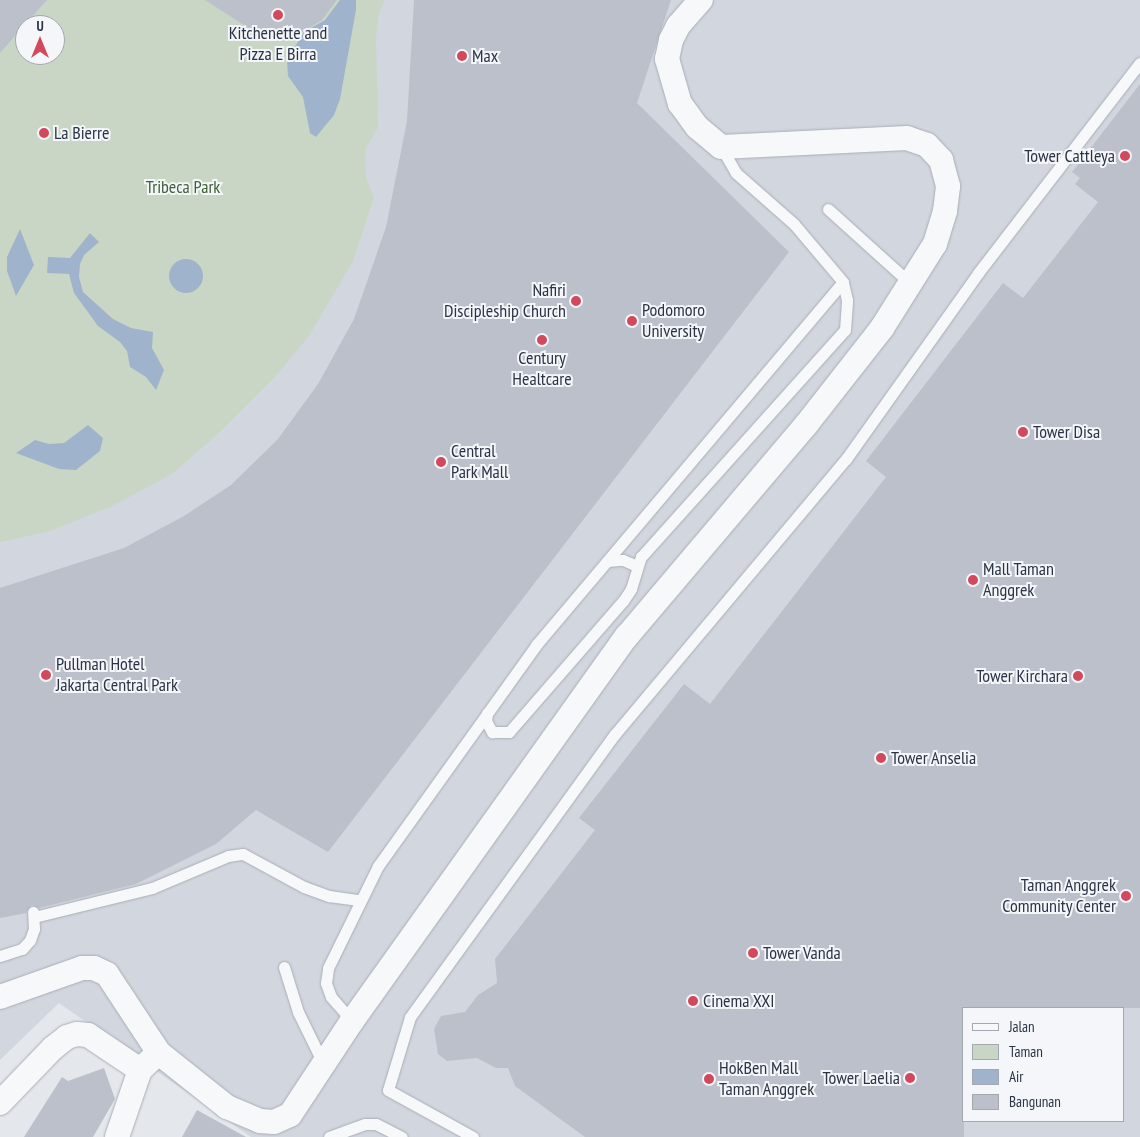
<!DOCTYPE html>
<html>
<head>
<meta charset="utf-8">
<style>
	body { margin:0 }
	#map { position:relative; width:1140px; height:1137px; overflow:hidden; background:#e4e7ec; font-family:"PT Sans Narrow",sans-serif }
	div>[style] { position:absolute }
	.built>* { inset:0; background:#d2d6de }
	.green>* { inset:0; background:#c9d6c5 }
	.water>* { inset:0; background:#9fb4cc }
	.round { border-radius:50% }
	.building>* { inset:0; background:#bbc0ca }
	.roads { filter:drop-shadow(0 0 1px #a9aeb7) drop-shadow(0 0 1px #a9aeb7) }
	.lane>* { height:11px; margin:-5.5px; padding:0 5.5px; transform-origin:5.5px; border-radius:5.5px; background:#f7f8fa }
	.street>* { height:24px; margin:-12px; padding:0 12px; transform-origin:12px; border-radius:12px; background:#f7f8fa }
	.dots>* { width:14px; height:14px; translate:-50% -50%; box-sizing:border-box; border:2px solid #f4f6f9; border-radius:50% }
	span { translate:-50% -50%; white-space:nowrap; text-align:center; line-height:1.15; -webkit-text-stroke:4px #f4f6f9; paint-order:stroke }
	.poi-label { font-size:18px; color:#2b3445 }
	.left { translate:0 -50%; text-align:left }
	.right { translate:-100% -50%; text-align:right }
	.park-label { font-size:18px; color:#3f6138 }
	.legend { position:absolute; left:962px; top:1007px; width:162px; height:115px; box-sizing:border-box; background:#f4f6f9; border:1px solid #a4a8b1; margin:0; padding:6px 9px; list-style:none; font-size:15px; color:#2b3445 }
	.legend li { display:flex; align-items:center; gap:10px; height:25px }
	.legend b { width:25px; border:1px solid #a4a8b1 }
	.north { position:absolute; left:15px; top:15px; width:50px; height:50px; box-sizing:border-box; background:#f4f6f9; border:1px solid #a4a8b1; border-radius:50%; rotate:0deg; font-size:14px; font-weight:700; line-height:20px; text-align:center; color:#2b3445 }
	.north::after { content:''; display:block; margin:auto; width:18px; height:22px; background:#d1495b; clip-path:polygon(50% 0,100% 100%,50% 72%,0 100%) }
</style>
</head>
<body>
<div id="map">
	<div class="built">
		<div style="clip-path:polygon(evenodd,0 0,1140px 0,1140px 1137px,251px 1137px,59px 1003px,0 1060px,0 0,25px 25px,55px 25px,55px 55px,25px 55px,25px 25px,0 0,964px 1008px,1124px 1008px,1124px 1121px,964px 1121px,964px 1008px)"></div>
	</div>
	<div class="green">
		<div style="clip-path:polygon(evenodd,47px 0,385px 0,379px 13px,376px 37px,378px 127px,365px 150px,366px 178px,374px 197px,353px 261px,309px 336px,274px 378px,220px 432px,172px 474px,112px 506px,50px 531px,0 542px,0 53px,47px 0,25px 25px,55px 25px,55px 55px,25px 55px,25px 25px)"></div>
	</div>
	<div class="water">
		<div style="clip-path:polygon(340px 0,356px 0,356px 10px,340px 99px,334px 115px,316px 137px,310px 133px,303px 97px,288px 76px,287px 60px,304px 32px,325px 20px)"></div>
		<div style="clip-path:polygon(20px 229px,34px 265px,16px 296px,7px 271px,7px 257px)"></div>
		<div style="clip-path:polygon(90px 233px,99px 242px,84px 255px,80px 264px,79px 277px,83px 292px,113px 319px,131px 328px,153px 332px,152px 348px,164px 370px,156px 390px,146px 377px,130px 367px,127px 351px,120px 342px,98px 326px,74px 293px,69px 274px,47px 273px,48px 257px,70px 258px)"></div>
		<div class="round" style="left:169px;top:259px;width:34px;height:34px"></div>
		<div style="clip-path:polygon(88px 425px,103px 438px,100px 451px,76px 470px,59px 469px,16px 453px,35px 440px,49px 444px,64px 443px)"></div>
	</div>
	<div class="building">
		<div style="clip-path:polygon(0 0,47px 0,0 53px)"></div>
		<div style="clip-path:polygon(205px 0,337px 0,322px 20px,302px 32px,276px 34px,255px 32px)"></div>
		<div style="clip-path:polygon(414px 0,671px 0,637px 103px,789px 252px,328px 852px,256px 810px,216px 844px,136px 884px,39px 908px,32px 905px,26px 913px,0 918px,0 588px,124px 548px,184px 516px,231px 485px,278px 439px,318px 384px,354px 319px,386px 227px,407px 121px)"></div>
		<div style="clip-path:polygon(1140px 84px,1140px 1008px,964px 1008px,964px 1137px,585px 1137px,515px 1086px,508px 1068px,496px 1068px,477px 1058px,447px 1061px,438px 1054px,434px 1029px,441px 1016px,465px 1012px,478px 995px,497px 983px,495px 959px,595px 830px,579px 818px,684px 684px,710px 704px,886px 477px,866px 461px,1003px 283px,1023px 298px,1098px 202px,1075px 184px,1080px 178px,1072px 172px)"></div>
		<div style="clip-path:polygon(104px 1068px,115px 1099px,93px 1137px,24px 1137px,62px 1077px,68px 1081px)"></div>
		<div style="clip-path:polygon(197px 1110px,246px 1137px,182px 1137px)"></div>
	</div>
	<div class="roads">
		<div class="lane">
			<div style="left:828px;top:209px;width:110px;rotate:42.1deg"></div>
			<div style="left:607px;top:561px;width:16px;rotate:-4deg"></div>
			<div style="left:623px;top:560px;width:15px;rotate:23deg"></div>
			<div style="left:487px;top:713px;width:8px;rotate:97deg"></div>
			<div style="left:486px;top:721px;width:13px;rotate:61deg"></div>
			<div style="left:492px;top:732px;width:17px"></div>
			<div style="left:509px;top:732px;width:174px;rotate:-49deg"></div>
			<div style="left:623px;top:601px;width:14px;rotate:-56deg"></div>
			<div style="left:631px;top:589px;width:34px;rotate:-73deg"></div>
			<div style="left:641px;top:557px;width:305px;rotate:-48.1deg"></div>
			<div style="left:845px;top:330px;width:30px;rotate:-86deg"></div>
			<div style="left:847px;top:300px;width:18px;rotate:-103deg"></div>
			<div style="left:34px;top:917px;width:122px;rotate:-13.8deg"></div>
			<div style="left:152px;top:888px;width:82px;rotate:-22.8deg"></div>
			<div style="left:228px;top:856px;width:15px;rotate:-8deg"></div>
			<div style="left:243px;top:854px;width:69px;rotate:28.4deg"></div>
			<div style="left:304px;top:887px;width:27px;rotate:20deg"></div>
			<div style="left:329px;top:896px;width:30px;rotate:8deg"></div>
			<div style="left:0;top:956px;width:23px;rotate:-18deg"></div>
			<div style="left:22px;top:949px;width:12px;rotate:-48deg"></div>
			<div style="left:30px;top:940px;width:12px;rotate:-70deg"></div>
			<div style="left:34px;top:929px;width:17px;rotate:-93deg"></div>
			<div style="left:284px;top:967px;width:47px;rotate:72.7deg"></div>
			<div style="left:298px;top:1012px;width:59px;rotate:63.9deg"></div>
			<div style="left:352px;top:1021px;width:32px;rotate:-131deg"></div>
			<div style="left:331px;top:997px;width:15px;rotate:-110deg"></div>
			<div style="left:326px;top:983px;width:15px;rotate:-82deg"></div>
			<div style="left:328px;top:968px;width:114px;rotate:-63.9deg"></div>
			<div style="left:378px;top:866px;width:272px;rotate:-54.4deg"></div>
			<div style="left:536px;top:645px;width:475px;rotate:-49.8deg"></div>
			<div style="left:843px;top:282px;width:76px;rotate:-130.2deg"></div>
			<div style="left:794px;top:224px;width:77px;rotate:-138.7deg"></div>
			<div style="left:736px;top:173px;width:30px;rotate:-120deg"></div>
			<div style="left:329px;top:1137px;width:38px;rotate:-20deg"></div>
			<div style="left:365px;top:1124px;width:11px"></div>
			<div style="left:376px;top:1124px;width:29px;rotate:27deg"></div>
			<div style="left:473px;top:1137px;width:97px;rotate:-151.1deg"></div>
			<div style="left:388px;top:1090px;width:76px;rotate:-73.2deg"></div>
			<div style="left:410px;top:1017px;width:349px;rotate:-54.1deg"></div>
			<div style="left:615px;top:734px;width:359px;rotate:-50deg"></div>
			<div style="left:846px;top:459px;width:228px;rotate:-54.6deg"></div>
			<div style="left:978px;top:273px;width:265px;rotate:-52.4deg"></div>
		</div>
		<div class="street">
			<div style="left:0;top:997px;width:87px;rotate:-19.5deg"></div>
			<div style="left:82px;top:968px;width:12px"></div>
			<div style="left:94px;top:968px;width:14px;rotate:25deg"></div>
			<div style="left:107px;top:974px;width:95px;rotate:56.6deg"></div>
			<div style="left:159px;top:1053px;width:87px;rotate:38.5deg"></div>
			<div style="left:227px;top:1107px;width:36px;rotate:23deg"></div>
			<div style="left:260px;top:1121px;width:14px;rotate:4deg"></div>
			<div style="left:274px;top:1122px;width:17px;rotate:-24deg"></div>
			<div style="left:290px;top:1115px;width:113px;rotate:-56.6deg"></div>
			<div style="left:352px;top:1021px;width:473px;rotate:-54.5deg"></div>
			<div style="left:627px;top:636px;width:277px;rotate:-49.7deg"></div>
			<div style="left:806px;top:425px;width:123px;rotate:-51.9deg"></div>
			<div style="left:882px;top:328px;width:99px;rotate:-57.8deg"></div>
			<div style="left:935px;top:244px;width:34px;rotate:-73deg"></div>
			<div style="left:945px;top:211px;width:25px;rotate:-83deg"></div>
			<div style="left:948px;top:186px;width:27px;rotate:-105deg"></div>
			<div style="left:941px;top:160px;width:21px;rotate:-133deg"></div>
			<div style="left:927px;top:145px;width:21px;rotate:-161deg"></div>
			<div style="left:907px;top:138px;width:186px;rotate:177.2deg"></div>
			<div style="left:721px;top:147px;width:31px;rotate:-140deg"></div>
			<div style="left:697px;top:127px;width:29px;rotate:-126deg"></div>
			<div style="left:680px;top:104px;width:47px;rotate:-106.1deg"></div>
			<div style="left:667px;top:59px;width:19px;rotate:-78deg"></div>
			<div style="left:671px;top:40px;width:16px;rotate:-63deg"></div>
			<div style="left:678px;top:26px;width:35px;rotate:-49deg"></div>
			<div style="left:0;top:1103px;width:76px;rotate:-46.1deg"></div>
			<div style="left:53px;top:1048px;width:18px;rotate:-38deg"></div>
			<div style="left:67px;top:1037px;width:10px;rotate:-17deg"></div>
			<div style="left:77px;top:1034px;width:11px;rotate:5deg"></div>
			<div style="left:88px;top:1035px;width:63px;rotate:33.9deg"></div>
			<div style="left:117px;top:1137px;width:71px;rotate:-71.1deg"></div>
			<div style="left:140px;top:1070px;width:16px;rotate:-43deg"></div>
		</div>
	</div>
	<div class="dots">
		<div style="left:278px;top:15px;background:#d1495b"></div>
		<div style="left:462px;top:56px;background:#d1495b"></div>
		<div style="left:44px;top:133px;background:#d1495b"></div>
		<div style="left:1125px;top:156px;background:#d1495b"></div>
		<div style="left:576px;top:301px;background:#d1495b"></div>
		<div style="left:632px;top:321px;background:#d1495b"></div>
		<div style="left:542px;top:340px;background:#d1495b"></div>
		<div style="left:1023px;top:432px;background:#d1495b"></div>
		<div style="left:441px;top:462px;background:#d1495b"></div>
		<div style="left:973px;top:580px;background:#d1495b"></div>
		<div style="left:46px;top:675px;background:#d1495b"></div>
		<div style="left:1078px;top:676px;background:#d1495b"></div>
		<div style="left:881px;top:758px;background:#d1495b"></div>
		<div style="left:1126px;top:896px;background:#d1495b"></div>
		<div style="left:753px;top:953px;background:#d1495b"></div>
		<div style="left:693px;top:1001px;background:#d1495b"></div>
		<div style="left:910px;top:1078px;background:#d1495b"></div>
		<div style="left:709px;top:1079px;background:#d1495b"></div>
	</div>
	<div class="poi-label">
		<span style="left:278px;top:44px">Kitchenette and<br>Pizza E Birra</span>
		<span class="left" style="left:472px;top:56px">Max</span>
		<span class="left" style="left:54px;top:133px">La Bierre</span>
		<span class="right" style="left:1115px;top:156px">Tower Cattleya</span>
		<span class="right" style="left:566px;top:301px">Nafiri<br>Discipleship Church</span>
		<span class="left" style="left:642px;top:321px">Podomoro<br>University</span>
		<span style="left:542px;top:369px">Century<br>Healtcare</span>
		<span class="left" style="left:1033px;top:432px">Tower Disa</span>
		<span class="left" style="left:451px;top:462px">Central<br>Park Mall</span>
		<span class="left" style="left:983px;top:580px">Mall Taman<br>Anggrek</span>
		<span class="left" style="left:56px;top:675px">Pullman Hotel<br>Jakarta Central Park</span>
		<span class="right" style="left:1068px;top:676px">Tower Kirchara</span>
		<span class="left" style="left:891px;top:758px">Tower Anselia</span>
		<span class="right" style="left:1116px;top:896px">Taman Anggrek<br>Community Center</span>
		<span class="left" style="left:763px;top:953px">Tower Vanda</span>
		<span class="left" style="left:703px;top:1001px">Cinema XXI</span>
		<span class="left" style="left:719px;top:1079px">HokBen Mall<br>Taman Anggrek</span>
		<span class="right" style="left:900px;top:1078px">Tower Laelia</span>
	</div>
	<div class="park-label">
		<span style="left:183px;top:187px">Tribeca Park</span>
	</div>
	<ul class="legend">
	<li><b style="height:6px;background:#f7f8fa"></b>Jalan</li>
	<li><b style="height:14px;background:#c9d6c5"></b>Taman</li>
	<li><b style="height:14px;background:#9fb4cc"></b>Air</li>
	<li><b style="height:14px;background:#bbc0ca"></b>Bangunan</li>
	</ul>
	<div class="north">U</div>
</div>
</body>
</html>
